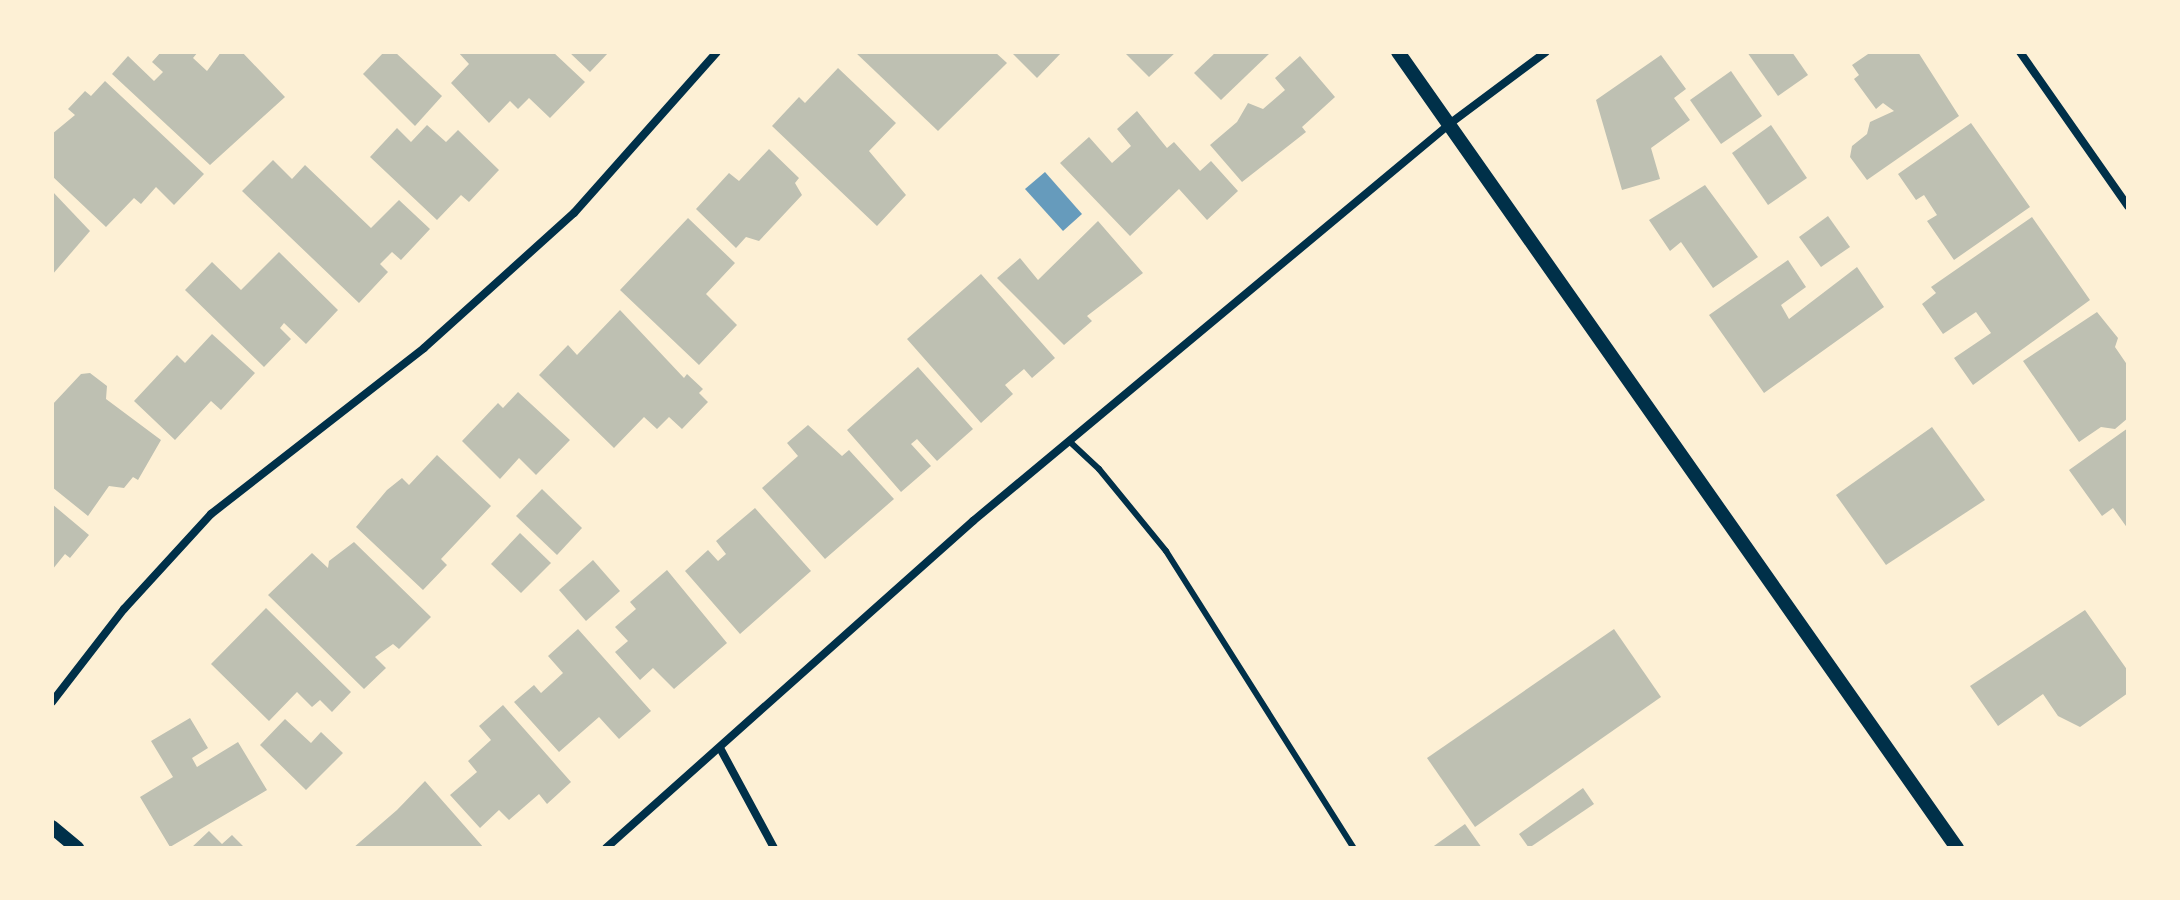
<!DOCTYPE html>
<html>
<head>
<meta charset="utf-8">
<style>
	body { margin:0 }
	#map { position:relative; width:2180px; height:900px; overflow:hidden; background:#fdf0d5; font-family:Overpass,sans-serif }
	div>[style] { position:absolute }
	.water>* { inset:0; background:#669bbc }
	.building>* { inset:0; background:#bec0b2 }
	.service>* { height:6px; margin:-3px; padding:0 3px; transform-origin:3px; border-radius:3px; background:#003049 }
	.minor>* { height:8px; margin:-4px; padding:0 4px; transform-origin:4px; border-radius:4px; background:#003049 }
	.tertiary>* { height:14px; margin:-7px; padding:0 7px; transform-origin:7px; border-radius:7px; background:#003049 }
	span { translate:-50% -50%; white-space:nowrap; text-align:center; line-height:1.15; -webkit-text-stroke:6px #fdf0d5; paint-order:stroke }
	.frame { position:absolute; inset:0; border:54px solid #fdf0d5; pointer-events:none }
</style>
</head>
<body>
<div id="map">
	<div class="water">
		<div style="clip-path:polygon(1045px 172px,1082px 214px,1063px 231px,1025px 189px)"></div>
	</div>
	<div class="building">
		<div style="clip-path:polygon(161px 52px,198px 52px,193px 58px,207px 71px,221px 52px,242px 52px,285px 97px,210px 165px,112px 74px,128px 56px,154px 81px,163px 72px,152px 62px)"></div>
		<div style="clip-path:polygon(384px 52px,395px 52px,442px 96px,415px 126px,363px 74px)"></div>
		<div style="clip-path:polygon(458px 52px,553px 52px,585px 82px,550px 118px,529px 98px,518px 109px,510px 101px,489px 123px,451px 83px,469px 64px)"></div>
		<div style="clip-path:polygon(569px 52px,609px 52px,590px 72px)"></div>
		<div style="clip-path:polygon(855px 52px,995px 52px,1007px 63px,938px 131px)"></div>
		<div style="clip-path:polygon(1011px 52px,1062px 52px,1037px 78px)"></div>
		<div style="clip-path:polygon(1124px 52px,1176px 52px,1149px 77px)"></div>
		<div style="clip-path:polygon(1216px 52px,1271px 52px,1221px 100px,1194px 73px)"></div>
		<div style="clip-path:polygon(1747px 52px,1792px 52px,1808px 75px,1778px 96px)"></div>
		<div style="clip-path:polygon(1871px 52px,1918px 52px,1959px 116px,1867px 180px,1850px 157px,1852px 146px,1867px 134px,1870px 122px,1894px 111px,1883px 103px,1876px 109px,1854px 79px,1859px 75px,1852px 65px)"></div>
		<div style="clip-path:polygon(1661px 55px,1686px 89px,1674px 98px,1690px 120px,1651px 148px,1660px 179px,1622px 190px,1596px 100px)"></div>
		<div style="clip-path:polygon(1300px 56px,1335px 97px,1302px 127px,1306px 132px,1242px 182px,1210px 145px,1237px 122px,1248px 103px,1263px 109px,1285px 90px,1275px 78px)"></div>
		<div style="clip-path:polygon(838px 68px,896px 123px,869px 151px,906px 195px,877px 226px,772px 126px,799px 97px,805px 103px)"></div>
		<div style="clip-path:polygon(1731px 71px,1762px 116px,1721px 144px,1690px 100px)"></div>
		<div style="clip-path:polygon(105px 81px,204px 174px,174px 205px,156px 187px,141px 204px,134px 198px,106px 227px,52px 176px,52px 134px,75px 115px,68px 109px,85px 91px,91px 96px)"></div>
		<div style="clip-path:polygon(1137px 111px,1167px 148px,1174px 142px,1200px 171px,1211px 161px,1238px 191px,1207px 220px,1179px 189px,1130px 236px,1060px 163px,1089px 137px,1112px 163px,1131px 146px,1117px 129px)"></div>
		<div style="clip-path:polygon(1971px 123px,2030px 207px,1954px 260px,1927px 221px,1937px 215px,1924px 195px,1916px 200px,1898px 174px)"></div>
		<div style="clip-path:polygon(427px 125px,446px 142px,458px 130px,499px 170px,469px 202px,461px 195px,437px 220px,370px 157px,397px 128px,411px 142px)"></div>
		<div style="clip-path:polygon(1771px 125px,1807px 178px,1768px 205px,1732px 153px)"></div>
		<div style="clip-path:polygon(769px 149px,799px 178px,795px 183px,802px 195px,759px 241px,746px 237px,736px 248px,696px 209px,729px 173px,739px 181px)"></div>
		<div style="clip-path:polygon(273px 160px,292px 179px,305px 165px,371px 228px,399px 200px,430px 229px,401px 260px,392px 252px,380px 264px,388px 272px,359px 303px,242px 191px)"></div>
		<div style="clip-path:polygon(1705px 185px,1758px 257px,1713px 288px,1681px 242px,1670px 251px,1649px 220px)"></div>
		<div style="clip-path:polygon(52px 191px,90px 231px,52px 275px)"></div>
		<div style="clip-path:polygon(1828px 216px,1850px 247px,1821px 267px,1799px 237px)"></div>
		<div style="clip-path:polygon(2032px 217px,2090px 300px,1973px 385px,1954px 358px,1991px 333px,1976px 312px,1943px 334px,1922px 304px,1936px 293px,1931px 287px)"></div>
		<div style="clip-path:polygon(688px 218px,735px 263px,706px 294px,737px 325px,699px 365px,620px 290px)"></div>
		<div style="clip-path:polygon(1098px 221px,1143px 273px,1087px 316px,1092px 321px,1064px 345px,997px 278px,1020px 258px,1038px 280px)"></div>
		<div style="clip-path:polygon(279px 252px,338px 310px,306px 344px,284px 323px,280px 328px,291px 339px,264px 367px,185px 290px,212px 262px,241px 290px)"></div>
		<div style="clip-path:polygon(1788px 260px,1806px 287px,1781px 305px,1789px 319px,1857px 267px,1884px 307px,1764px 393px,1709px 315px)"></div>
		<div style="clip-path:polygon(981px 274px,1055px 358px,1032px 378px,1024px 369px,1005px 385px,1013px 394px,981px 423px,907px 339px)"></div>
		<div style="clip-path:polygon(620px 310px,684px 378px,687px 374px,703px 389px,699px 393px,708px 402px,682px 429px,669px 417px,657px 429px,644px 417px,614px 448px,539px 375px,568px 345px,577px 355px)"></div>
		<div style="clip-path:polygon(2097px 312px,2118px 338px,2115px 347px,2128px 366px,2128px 418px,2115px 429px,2101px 427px,2079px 442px,2023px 361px)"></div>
		<div style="clip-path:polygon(212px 334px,255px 373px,221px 410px,211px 401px,175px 440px,134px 401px,177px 355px,185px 363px)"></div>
		<div style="clip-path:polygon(918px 367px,973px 429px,937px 461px,917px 439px,911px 444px,931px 466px,901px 492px,847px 430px)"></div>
		<div style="clip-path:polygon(90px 373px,107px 386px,106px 399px,161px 440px,138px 480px,133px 477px,124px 488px,109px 486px,88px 516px,52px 487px,52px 405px,81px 374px)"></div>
		<div style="clip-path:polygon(518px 392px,570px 440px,536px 475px,519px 458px,500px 479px,462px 441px,498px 403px,503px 408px)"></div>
		<div style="clip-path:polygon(808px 425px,842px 456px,849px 450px,894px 499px,825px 559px,762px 488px,798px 456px,787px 443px)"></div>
		<div style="clip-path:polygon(1932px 427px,1985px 500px,1886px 565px,1836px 495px)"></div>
		<div style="clip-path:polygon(2128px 428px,2128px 529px,2113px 508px,2102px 516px,2069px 470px)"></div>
		<div style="clip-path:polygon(437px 455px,491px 506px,441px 559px,447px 565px,423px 590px,356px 527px,387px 490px,402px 478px,409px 485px)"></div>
		<div style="clip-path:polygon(542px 489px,582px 528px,557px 555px,516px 516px)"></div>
		<div style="clip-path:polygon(52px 504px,89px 535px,70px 558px,65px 554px,52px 570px)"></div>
		<div style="clip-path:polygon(755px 508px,811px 571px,740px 634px,685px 571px,708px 550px,718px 561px,726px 554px,716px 541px)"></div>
		<div style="clip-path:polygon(520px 533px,551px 563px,521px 593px,491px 564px)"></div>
		<div style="clip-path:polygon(354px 542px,431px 617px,399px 649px,393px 644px,375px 657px,386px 668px,364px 689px,268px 595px,312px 553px,328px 568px,329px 561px)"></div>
		<div style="clip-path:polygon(593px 560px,620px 591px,586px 621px,559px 590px)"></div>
		<div style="clip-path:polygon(667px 570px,727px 643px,674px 689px,653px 668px,640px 680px,615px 652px,628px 641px,615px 627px,636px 609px,630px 602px)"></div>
		<div style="clip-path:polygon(266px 608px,351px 692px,332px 712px,320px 700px,312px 707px,297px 692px,269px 721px,211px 664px)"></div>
		<div style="clip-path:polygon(2085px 610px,2128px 671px,2128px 693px,2080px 727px,2058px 716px,2043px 694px,1998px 726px,1970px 686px)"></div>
		<div style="clip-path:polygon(578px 629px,651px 711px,619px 739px,599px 717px,559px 752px,514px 702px,534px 685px,541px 693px,563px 673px,548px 656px)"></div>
		<div style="clip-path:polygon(1614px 629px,1661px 697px,1475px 827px,1427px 758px)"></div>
		<div style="clip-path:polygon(503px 705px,571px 782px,547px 804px,539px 794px,509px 820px,499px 810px,480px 828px,450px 795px,477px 772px,468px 761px,491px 740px,479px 726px)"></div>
		<div style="clip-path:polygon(190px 718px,208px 748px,192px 758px,197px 767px,238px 742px,267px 790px,170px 847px,140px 797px,173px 777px,151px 741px)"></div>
		<div style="clip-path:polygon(285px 719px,311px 743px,321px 732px,343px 753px,306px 790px,260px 745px)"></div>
		<div style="clip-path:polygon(425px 781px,484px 848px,353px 848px,397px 810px)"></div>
		<div style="clip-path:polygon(1583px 788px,1594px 804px,1529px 848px,1519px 834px)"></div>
		<div style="clip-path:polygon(1465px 824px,1482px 848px,1431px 848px)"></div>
		<div style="clip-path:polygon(209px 831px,222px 844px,232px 835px,245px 848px,191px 848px)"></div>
	</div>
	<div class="service">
		<div style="left:1069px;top:441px;width:41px;rotate:43deg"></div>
		<div style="left:1099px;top:469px;width:106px;rotate:50.7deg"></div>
		<div style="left:1166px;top:551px;width:352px;rotate:57.7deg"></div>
	</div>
	<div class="minor">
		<div style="left:2020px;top:52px;width:188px;rotate:55deg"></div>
		<div style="left:52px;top:702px;width:118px;rotate:-52.3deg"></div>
		<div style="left:124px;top:609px;width:129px;rotate:-47.5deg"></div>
		<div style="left:211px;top:514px;width:270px;rotate:-37.9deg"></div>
		<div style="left:424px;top:348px;width:202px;rotate:-42deg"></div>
		<div style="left:574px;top:213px;width:215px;rotate:-48.4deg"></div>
		<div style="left:720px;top:748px;width:114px;rotate:61.6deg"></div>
		<div style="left:606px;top:848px;width:492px;rotate:-41.7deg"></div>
		<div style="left:973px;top:521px;width:623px;rotate:-39.79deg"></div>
		<div style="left:1452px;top:122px;width:117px;rotate:-36.7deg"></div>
	</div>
	<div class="tertiary">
		<div style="left:1398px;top:52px;width:973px;rotate:54.92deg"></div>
		<div style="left:52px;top:827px;width:33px;rotate:40deg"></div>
	</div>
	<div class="frame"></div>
</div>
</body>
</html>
